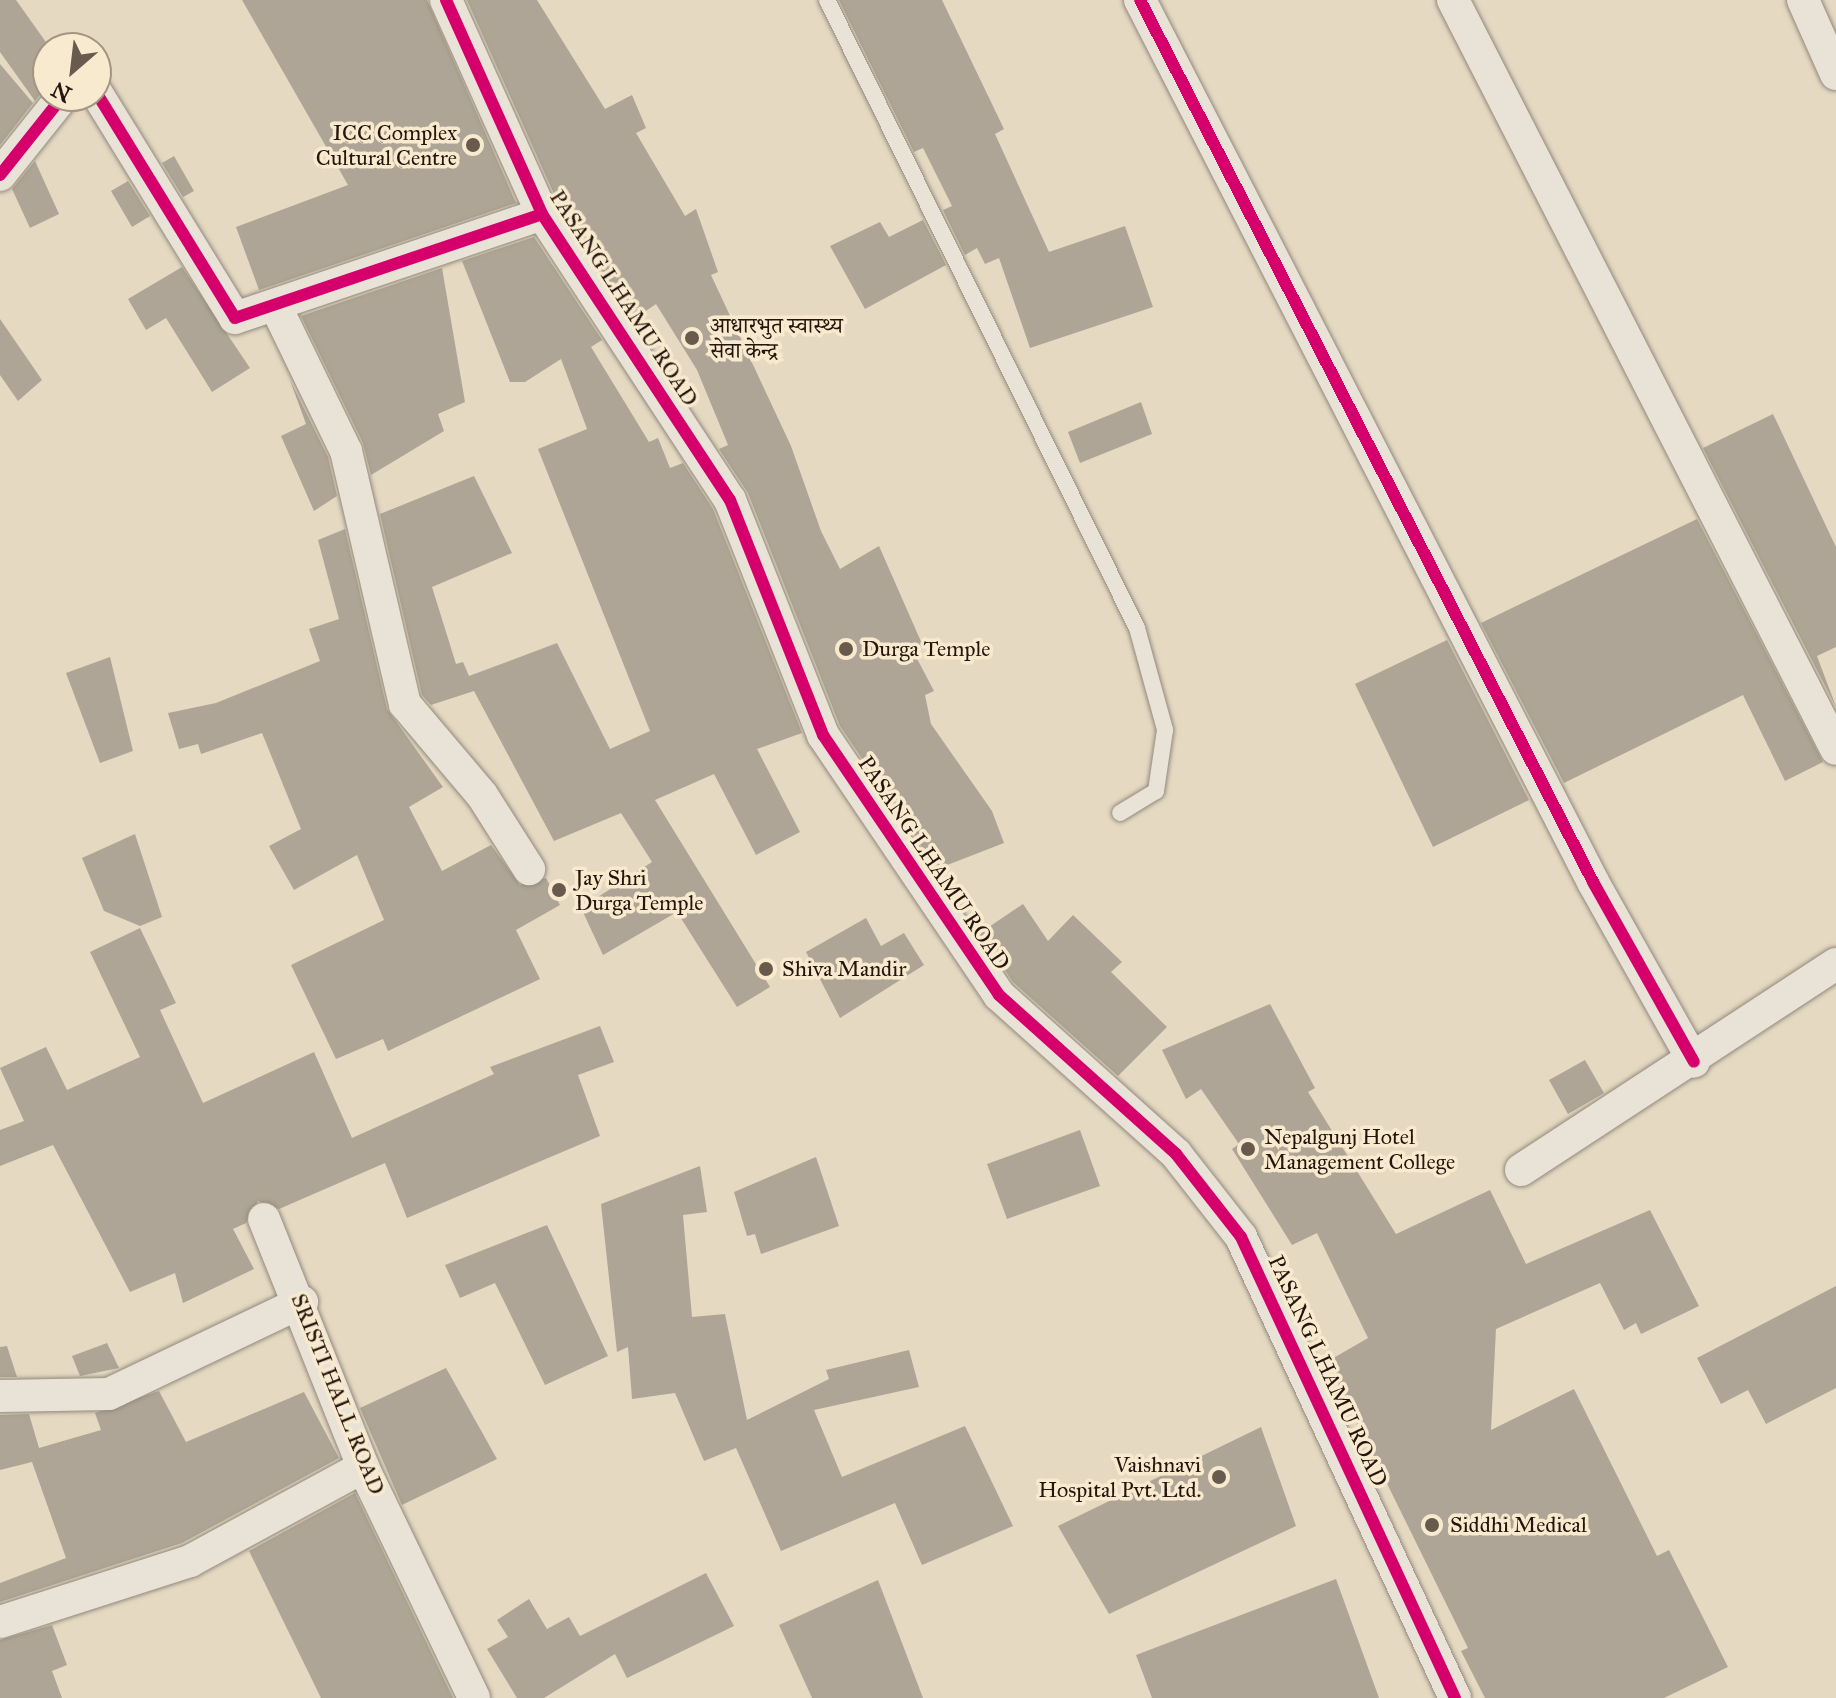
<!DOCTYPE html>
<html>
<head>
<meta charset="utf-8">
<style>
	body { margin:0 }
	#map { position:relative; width:1836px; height:1698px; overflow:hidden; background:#e5d9c2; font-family:"IM FELL Great Primer","Noto Serif Devanagari",serif }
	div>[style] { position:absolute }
	.building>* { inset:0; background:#afa596 }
	.roads { filter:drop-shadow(0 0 2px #92897c) drop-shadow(0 0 2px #92897c) }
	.service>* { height:16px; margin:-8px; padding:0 8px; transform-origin:8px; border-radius:8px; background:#e9e3d7 }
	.minor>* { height:32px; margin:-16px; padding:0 16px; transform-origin:16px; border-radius:16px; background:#e9e3d7 }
	.cycleway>* { height:12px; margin:-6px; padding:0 6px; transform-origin:6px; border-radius:6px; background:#d6006c }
	.dots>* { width:22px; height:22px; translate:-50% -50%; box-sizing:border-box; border:4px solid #f7eace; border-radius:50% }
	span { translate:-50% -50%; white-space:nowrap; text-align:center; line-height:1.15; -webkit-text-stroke:7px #f7eace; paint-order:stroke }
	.poi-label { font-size:22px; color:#25150e }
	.right { translate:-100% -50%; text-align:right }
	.left { translate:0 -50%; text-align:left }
	.street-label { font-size:22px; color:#25150e }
	.north { position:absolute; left:32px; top:32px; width:80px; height:80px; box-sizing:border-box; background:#f7eace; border:2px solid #a39581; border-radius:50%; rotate:208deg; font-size:22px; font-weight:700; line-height:32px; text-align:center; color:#25150e }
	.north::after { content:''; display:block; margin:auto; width:28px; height:36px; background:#685a4d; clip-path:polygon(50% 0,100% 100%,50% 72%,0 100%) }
</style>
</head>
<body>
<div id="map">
	<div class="building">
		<div style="clip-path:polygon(0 0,16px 0,48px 45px,48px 84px,35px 101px,0 52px)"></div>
		<div style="clip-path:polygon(242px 0,427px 0,516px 203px,259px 290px,236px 227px,348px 185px)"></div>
		<div style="clip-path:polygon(467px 0,537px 0,605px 109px,632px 95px,646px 128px,636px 133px,685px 216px,696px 209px,718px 272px,711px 275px,791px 446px,821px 531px,840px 569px,879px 546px,923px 646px,913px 651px,934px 691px,925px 695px,931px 724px,992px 811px,1004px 843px,937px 869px,840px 726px,748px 493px,719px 449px,728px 445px,697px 370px,656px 304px,634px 319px,559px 205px)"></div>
		<div style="clip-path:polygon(839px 0,942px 0,1004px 129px,995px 134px,1049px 252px,1125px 226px,1153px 307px,1030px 348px,999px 258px,985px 264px,977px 248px,965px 255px,943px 210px,952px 206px,923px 148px,914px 152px)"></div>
		<div style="clip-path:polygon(0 64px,33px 103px,0 145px)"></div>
		<div style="clip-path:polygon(174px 156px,194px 191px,183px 197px,162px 163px)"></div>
		<div style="clip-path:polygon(35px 161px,59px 214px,30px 228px,12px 189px)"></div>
		<div style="clip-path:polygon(128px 181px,150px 216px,132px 227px,111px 191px)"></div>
		<div style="clip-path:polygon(923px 220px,946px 265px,865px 309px,830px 246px,880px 222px,889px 237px)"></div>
		<div style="clip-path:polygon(534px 237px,602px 340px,591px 347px,649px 442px,658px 438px,670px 468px,683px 463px,713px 509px,802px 733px,757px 749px,800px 832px,756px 855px,714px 774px,655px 800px,770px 987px,737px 1007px,677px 912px,603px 955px,581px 908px,652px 862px,621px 813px,554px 841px,474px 691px,431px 705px,422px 695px,380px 514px,474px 476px,512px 553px,432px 587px,456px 664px,463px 662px,469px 676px,557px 643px,610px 749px,650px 731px,538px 449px,587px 429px,561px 359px,525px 382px,510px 382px,462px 261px)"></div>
		<div style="clip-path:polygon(182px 267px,250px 368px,212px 392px,166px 318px,146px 330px,128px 299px)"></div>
		<div style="clip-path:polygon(442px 268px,465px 402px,438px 414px,444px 431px,371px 475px,363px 443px,301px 316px)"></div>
		<div style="clip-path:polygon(0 319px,42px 380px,18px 401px,0 375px)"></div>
		<div style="clip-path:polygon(290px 380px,328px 457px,337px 496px,314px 511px,281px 436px,306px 424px)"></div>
		<div style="clip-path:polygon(1141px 402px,1152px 434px,1080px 463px,1068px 432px)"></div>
		<div style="clip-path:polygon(1773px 414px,1836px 547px,1836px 647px,1817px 656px,1836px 707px,1703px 448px)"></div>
		<div style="clip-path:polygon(1697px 519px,1823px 762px,1785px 781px,1743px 695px,1564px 783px,1481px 623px)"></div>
		<div style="clip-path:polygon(345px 529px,387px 709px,443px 787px,409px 807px,442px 871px,491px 845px,520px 885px,546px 878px,560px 905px,516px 930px,540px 979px,388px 1051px,383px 1039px,336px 1059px,291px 965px,384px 920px,357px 855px,294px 890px,269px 846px,301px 829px,262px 733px,201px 754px,198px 744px,179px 749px,168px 713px,216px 703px,320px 661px,309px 629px,339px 619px,318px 540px)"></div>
		<div style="clip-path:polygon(1447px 640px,1529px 800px,1433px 847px,1355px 684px)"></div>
		<div style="clip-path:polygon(110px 657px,133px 751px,100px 763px,66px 673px)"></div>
		<div style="clip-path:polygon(135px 834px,162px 917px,140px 926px,104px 911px,82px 858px)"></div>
		<div style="clip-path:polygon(1023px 904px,1048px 941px,1073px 915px,1122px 962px,1111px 972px,1167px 1027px,1118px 1076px,1013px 982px,980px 933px)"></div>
		<div style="clip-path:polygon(866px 918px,881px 946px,904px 933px,924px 965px,840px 1018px,806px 952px)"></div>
		<div style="clip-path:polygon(140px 928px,176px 1003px,160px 1010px,203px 1103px,314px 1052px,352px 1138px,494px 1074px,490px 1067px,600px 1026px,614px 1062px,578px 1075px,600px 1136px,407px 1218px,385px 1163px,279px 1209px,258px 1201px,246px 1223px,233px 1229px,254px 1269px,183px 1303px,175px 1273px,130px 1292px,53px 1145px,0 1166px,0 1130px,24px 1121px,0 1068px,46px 1047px,67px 1090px,140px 1057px,90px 952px)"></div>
		<div style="clip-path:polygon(1270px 1004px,1315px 1088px,1308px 1092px,1396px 1234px,1490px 1190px,1526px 1264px,1650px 1210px,1699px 1306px,1641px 1334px,1636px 1323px,1624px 1330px,1600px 1283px,1496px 1329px,1491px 1430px,1574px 1389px,1657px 1556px,1669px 1550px,1728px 1667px,1664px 1698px,1485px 1698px,1461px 1651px,1468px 1648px,1337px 1382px,1330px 1360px,1368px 1338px,1317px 1233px,1292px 1245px,1232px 1149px,1239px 1144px,1201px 1089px,1186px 1099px,1162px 1050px)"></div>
		<div style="clip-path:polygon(1585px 1060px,1604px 1093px,1568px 1114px,1549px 1080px)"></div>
		<div style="clip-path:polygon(1080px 1130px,1100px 1186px,1007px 1219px,987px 1164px)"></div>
		<div style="clip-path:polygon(816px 1157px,839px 1226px,761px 1254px,755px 1234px,747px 1236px,734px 1192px)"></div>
		<div style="clip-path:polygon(700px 1166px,707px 1212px,683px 1215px,692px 1317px,725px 1314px,747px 1420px,829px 1379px,826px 1370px,909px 1350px,919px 1387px,814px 1410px,842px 1477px,965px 1426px,1013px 1526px,922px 1565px,895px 1503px,781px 1551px,736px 1448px,704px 1461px,675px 1393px,632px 1399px,628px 1347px,617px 1352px,601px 1204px)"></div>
		<div style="clip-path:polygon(547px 1225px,608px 1356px,545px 1385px,495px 1283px,460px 1298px,445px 1265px)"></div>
		<div style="clip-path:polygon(1836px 1286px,1836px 1388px,1766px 1424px,1748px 1390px,1721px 1404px,1697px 1358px)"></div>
		<div style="clip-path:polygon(107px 1343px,119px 1368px,80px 1376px,72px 1356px)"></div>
		<div style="clip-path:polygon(7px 1346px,17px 1377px,0 1377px,0 1347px)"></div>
		<div style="clip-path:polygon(446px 1368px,497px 1459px,402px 1505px,360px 1408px)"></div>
		<div style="clip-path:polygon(159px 1391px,186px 1442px,304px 1392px,339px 1458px,182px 1543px,0 1602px,0 1583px,66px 1558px,32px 1462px,0 1470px,0 1415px,29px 1414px,39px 1448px,101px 1430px,95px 1413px)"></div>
		<div style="clip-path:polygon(1261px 1427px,1296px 1526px,1109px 1614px,1058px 1526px)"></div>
		<div style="clip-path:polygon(355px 1493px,453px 1698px,321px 1698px,249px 1551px)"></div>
		<div style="clip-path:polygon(706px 1573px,734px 1626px,627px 1678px,615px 1654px,544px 1698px,517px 1698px,487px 1649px,508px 1637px,497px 1620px,529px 1599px,547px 1629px,569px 1617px,580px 1636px)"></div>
		<div style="clip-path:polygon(1336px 1579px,1379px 1698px,1152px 1698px,1136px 1655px)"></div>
		<div style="clip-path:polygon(878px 1580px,923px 1698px,812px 1698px,779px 1625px)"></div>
		<div style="clip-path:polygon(52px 1625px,67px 1665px,52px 1671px,62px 1698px,0 1698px,0 1640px)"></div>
	</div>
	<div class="roads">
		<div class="service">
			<div style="left:827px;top:0;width:700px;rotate:63.73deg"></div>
			<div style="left:1137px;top:628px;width:106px;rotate:74.6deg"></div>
			<div style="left:1165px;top:730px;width:62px;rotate:98.4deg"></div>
			<div style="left:1156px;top:791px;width:42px;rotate:148.6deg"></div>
		</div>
		<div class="minor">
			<div style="left:446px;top:0;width:235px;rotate:65.8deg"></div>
			<div style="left:542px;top:214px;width:342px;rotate:56.7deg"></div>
			<div style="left:730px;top:500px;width:253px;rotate:68.4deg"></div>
			<div style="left:823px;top:735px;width:314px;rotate:55.9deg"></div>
			<div style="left:999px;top:995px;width:238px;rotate:41.9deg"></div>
			<div style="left:1176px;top:1154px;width:105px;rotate:51.9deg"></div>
			<div style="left:1241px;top:1237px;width:508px;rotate:65.1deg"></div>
			<div style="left:1140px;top:0;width:992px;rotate:62.81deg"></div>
			<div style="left:1593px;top:882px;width:206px;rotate:60.7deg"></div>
			<div style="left:1453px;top:0;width:841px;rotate:62.92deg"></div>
			<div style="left:1803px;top:0;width:81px;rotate:66deg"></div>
			<div style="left:96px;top:92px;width:265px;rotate:58.4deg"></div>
			<div style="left:235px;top:318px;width:324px;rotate:-18.7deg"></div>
			<div style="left:0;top:175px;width:101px;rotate:-51.4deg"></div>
			<div style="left:276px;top:307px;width:160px;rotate:64.1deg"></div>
			<div style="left:346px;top:451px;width:260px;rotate:76.9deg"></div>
			<div style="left:405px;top:704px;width:119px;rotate:49.8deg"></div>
			<div style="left:482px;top:795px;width:88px;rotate:57.6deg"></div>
			<div style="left:1521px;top:1170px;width:376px;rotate:-33.2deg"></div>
			<div style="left:264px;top:1219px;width:267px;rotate:68.2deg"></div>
			<div style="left:363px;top:1467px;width:256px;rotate:64.3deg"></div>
			<div style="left:0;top:1396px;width:109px;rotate:-1.1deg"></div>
			<div style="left:109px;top:1394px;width:214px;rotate:-25.5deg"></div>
			<div style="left:0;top:1622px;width:200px;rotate:-17.8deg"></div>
			<div style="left:190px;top:1561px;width:197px;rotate:-28.5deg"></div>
		</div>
	</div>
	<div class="cycleway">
		<div style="left:446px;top:0;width:235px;rotate:65.8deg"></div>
		<div style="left:542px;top:214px;width:342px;rotate:56.7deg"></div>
		<div style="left:730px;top:500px;width:253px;rotate:68.4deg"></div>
		<div style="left:823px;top:735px;width:314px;rotate:55.9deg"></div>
		<div style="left:999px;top:995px;width:238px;rotate:41.9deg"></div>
		<div style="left:1176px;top:1154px;width:105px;rotate:51.9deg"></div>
		<div style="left:1241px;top:1237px;width:508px;rotate:65.1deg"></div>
		<div style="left:1140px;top:0;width:992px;rotate:62.81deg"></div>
		<div style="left:1593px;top:882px;width:206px;rotate:60.7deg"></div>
		<div style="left:96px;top:92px;width:265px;rotate:58.4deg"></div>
		<div style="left:235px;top:318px;width:324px;rotate:-18.7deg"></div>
		<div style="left:0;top:175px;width:101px;rotate:-51.4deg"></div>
	</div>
	<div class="dots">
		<div style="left:473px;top:145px;background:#685a4d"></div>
		<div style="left:692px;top:338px;background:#685a4d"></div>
		<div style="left:846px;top:649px;background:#685a4d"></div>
		<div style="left:559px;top:890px;background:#685a4d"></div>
		<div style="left:766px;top:969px;background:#685a4d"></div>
		<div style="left:1248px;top:1149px;background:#685a4d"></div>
		<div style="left:1219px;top:1477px;background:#685a4d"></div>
		<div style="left:1432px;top:1525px;background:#685a4d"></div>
	</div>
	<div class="poi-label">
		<span class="right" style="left:457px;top:145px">ICC Complex<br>Cultural Centre</span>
		<span class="left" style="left:710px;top:338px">आधारभुत स्वास्थ्य<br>सेवा केन्द्र</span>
		<span class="left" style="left:862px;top:649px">Durga Temple</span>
		<span class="left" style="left:575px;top:890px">Jay Shri<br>Durga Temple</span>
		<span class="left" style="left:782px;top:969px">Shiva Mandir</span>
		<span class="left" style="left:1264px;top:1149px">Nepalgunj Hotel<br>Management College</span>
		<span class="right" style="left:1201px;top:1477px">Vaishnavi<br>Hospital Pvt. Ltd.</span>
		<span class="left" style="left:1450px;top:1525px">Siddhi Medical</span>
	</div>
	<div class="street-label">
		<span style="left:624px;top:298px;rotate:57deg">PASANG LHAMU ROAD</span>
		<span style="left:934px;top:863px;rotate:56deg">PASANG LHAMU ROAD</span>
		<span style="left:1328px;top:1371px;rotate:65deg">PASANG LHAMU ROAD</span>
		<span style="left:338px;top:1394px;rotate:68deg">SRISTI HALL ROAD</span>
	</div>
	<div class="north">N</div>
</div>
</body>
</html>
